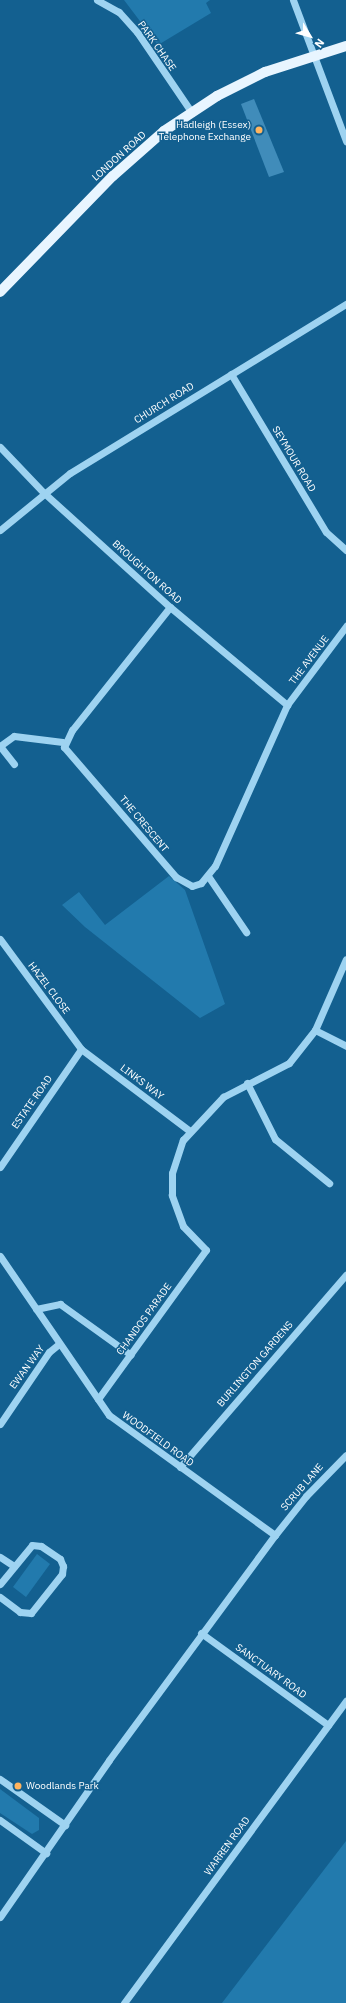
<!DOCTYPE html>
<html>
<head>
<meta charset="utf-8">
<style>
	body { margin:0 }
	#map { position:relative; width:346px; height:2003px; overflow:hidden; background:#136090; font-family:"IBM Plex Sans",sans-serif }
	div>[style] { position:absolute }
	.green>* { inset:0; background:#227aad }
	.building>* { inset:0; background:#408cba }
	.minor>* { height:7px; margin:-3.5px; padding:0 3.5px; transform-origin:3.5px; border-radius:3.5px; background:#9ed3f1 }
	.major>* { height:10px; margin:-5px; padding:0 5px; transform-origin:5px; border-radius:5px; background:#e8f5ff }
	.dots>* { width:11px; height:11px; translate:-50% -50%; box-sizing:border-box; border:2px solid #136090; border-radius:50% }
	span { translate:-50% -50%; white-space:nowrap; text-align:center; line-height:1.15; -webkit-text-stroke:3px #136090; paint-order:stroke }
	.street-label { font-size:10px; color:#fff }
	.poi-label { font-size:10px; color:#fff }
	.right { translate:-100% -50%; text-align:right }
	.left { translate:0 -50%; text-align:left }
	.north { position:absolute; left:290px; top:16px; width:40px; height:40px; -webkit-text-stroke:3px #136090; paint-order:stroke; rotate:127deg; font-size:11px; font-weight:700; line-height:16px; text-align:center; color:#fff }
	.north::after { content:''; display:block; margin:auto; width:14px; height:18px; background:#fff; clip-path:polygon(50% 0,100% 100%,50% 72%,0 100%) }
</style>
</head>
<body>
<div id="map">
	<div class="green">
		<div style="clip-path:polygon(124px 0,210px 0,206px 3px,211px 13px,158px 45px)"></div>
		<div style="clip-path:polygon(169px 876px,185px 890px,225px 1004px,200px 1018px,85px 927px,62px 905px,79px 892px,105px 925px)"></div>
		<div style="clip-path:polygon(37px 1554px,50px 1564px,26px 1597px,13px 1587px)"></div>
		<div style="clip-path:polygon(0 1789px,39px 1818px,39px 1830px,32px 1834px,0 1813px)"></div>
		<div style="clip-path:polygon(346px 1841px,346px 2003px,222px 2003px)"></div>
	</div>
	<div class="building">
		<div style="clip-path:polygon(254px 99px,284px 172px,269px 177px,241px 104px)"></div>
	</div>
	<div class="minor">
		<div style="left:97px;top:0;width:25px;rotate:29deg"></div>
		<div style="left:119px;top:12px;width:27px;rotate:48deg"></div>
		<div style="left:137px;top:32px;width:98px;rotate:55.8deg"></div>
		<div style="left:293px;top:0;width:151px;rotate:69.4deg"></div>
		<div style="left:231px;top:374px;width:184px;rotate:59deg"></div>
		<div style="left:326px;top:532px;width:27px;rotate:42deg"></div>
		<div style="left:0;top:447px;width:62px;rotate:46.3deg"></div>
		<div style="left:43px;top:492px;width:171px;rotate:42.2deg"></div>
		<div style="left:170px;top:607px;width:153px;rotate:39.9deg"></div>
		<div style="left:0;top:530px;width:90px;rotate:-39.2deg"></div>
		<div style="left:70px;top:473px;width:324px;rotate:-31.5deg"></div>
		<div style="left:170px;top:607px;width:157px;rotate:128.5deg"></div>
		<div style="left:72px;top:730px;width:19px;rotate:115deg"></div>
		<div style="left:64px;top:747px;width:172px;rotate:49.3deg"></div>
		<div style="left:176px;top:877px;width:18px;rotate:29deg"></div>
		<div style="left:192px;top:886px;width:9px;rotate:-18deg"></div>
		<div style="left:201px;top:883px;width:22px;rotate:-51deg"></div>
		<div style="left:215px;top:866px;width:176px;rotate:-65.9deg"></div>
		<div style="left:287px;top:705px;width:99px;rotate:-53.2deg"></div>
		<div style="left:14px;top:764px;width:23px;rotate:-128deg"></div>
		<div style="left:0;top:746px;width:17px;rotate:-36deg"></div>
		<div style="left:14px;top:736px;width:49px;rotate:7deg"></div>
		<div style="left:208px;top:876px;width:68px;rotate:55.8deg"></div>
		<div style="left:0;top:939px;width:137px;rotate:53.6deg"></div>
		<div style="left:81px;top:1049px;width:136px;rotate:37deg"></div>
		<div style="left:315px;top:1030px;width:35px;rotate:27deg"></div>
		<div style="left:247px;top:1083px;width:63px;rotate:63.4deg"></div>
		<div style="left:275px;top:1139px;width:70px;rotate:39.2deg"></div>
		<div style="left:0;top:1167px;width:143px;rotate:-55.5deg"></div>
		<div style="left:0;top:1256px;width:193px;rotate:55.6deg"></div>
		<div style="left:109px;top:1415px;width:205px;rotate:35.9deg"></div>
		<div style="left:36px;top:1309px;width:25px;rotate:-12deg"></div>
		<div style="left:60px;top:1304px;width:87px;rotate:35.7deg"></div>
		<div style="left:98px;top:1399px;width:184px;rotate:-54.1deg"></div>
		<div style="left:206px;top:1250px;width:33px;rotate:-134deg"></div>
		<div style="left:183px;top:1226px;width:33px;rotate:-110deg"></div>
		<div style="left:172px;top:1195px;width:22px;rotate:-90deg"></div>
		<div style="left:172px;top:1173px;width:35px;rotate:-72deg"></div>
		<div style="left:183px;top:1140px;width:59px;rotate:-47.1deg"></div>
		<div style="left:223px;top:1097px;width:74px;rotate:-27.3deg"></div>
		<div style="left:289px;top:1063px;width:42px;rotate:-51.8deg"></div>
		<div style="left:315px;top:1030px;width:77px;rotate:-66.4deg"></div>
		<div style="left:0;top:1424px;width:87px;rotate:-55.8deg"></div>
		<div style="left:49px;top:1352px;width:13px;rotate:-39deg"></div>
		<div style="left:180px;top:1467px;width:254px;rotate:-49.2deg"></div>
		<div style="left:0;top:1557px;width:17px;rotate:33deg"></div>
		<div style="left:0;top:1584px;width:50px;rotate:-50.6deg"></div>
		<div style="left:32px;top:1545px;width:9px;rotate:6deg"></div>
		<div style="left:41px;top:1546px;width:23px;rotate:34deg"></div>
		<div style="left:60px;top:1559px;width:8px;rotate:67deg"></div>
		<div style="left:63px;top:1566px;width:8px;rotate:97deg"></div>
		<div style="left:62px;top:1574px;width:50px;rotate:128.5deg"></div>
		<div style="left:31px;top:1613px;width:11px;rotate:-175deg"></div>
		<div style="left:20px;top:1612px;width:25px;rotate:-143deg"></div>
		<div style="left:201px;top:1633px;width:157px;rotate:35.9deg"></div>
		<div style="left:0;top:1779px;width:80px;rotate:35.3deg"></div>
		<div style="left:0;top:1820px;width:57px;rotate:35.7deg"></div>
		<div style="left:0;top:1917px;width:191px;rotate:-55.2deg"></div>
		<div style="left:109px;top:1760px;width:280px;rotate:-53.6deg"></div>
		<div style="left:275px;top:1535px;width:50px;rotate:-51.5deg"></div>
		<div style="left:306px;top:1496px;width:57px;rotate:-45.7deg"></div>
		<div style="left:124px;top:2003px;width:375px;rotate:-53.7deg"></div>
	</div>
	<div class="major">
		<div style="left:0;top:292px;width:162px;rotate:-45.8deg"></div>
		<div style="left:113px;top:176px;width:68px;rotate:-41.4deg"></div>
		<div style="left:164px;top:131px;width:64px;rotate:-33.4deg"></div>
		<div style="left:217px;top:96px;width:54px;rotate:-26.6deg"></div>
		<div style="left:265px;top:72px;width:85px;rotate:-17.8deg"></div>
	</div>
	<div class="dots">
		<div style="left:259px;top:130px;background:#ffb45e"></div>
		<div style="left:18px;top:1786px;background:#ffb45e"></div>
	</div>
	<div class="street-label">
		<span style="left:157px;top:46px;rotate:55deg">PARK CHASE</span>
		<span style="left:119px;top:156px;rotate:-42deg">LONDON ROAD</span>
		<span style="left:164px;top:403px;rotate:-32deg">CHURCH ROAD</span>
		<span style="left:294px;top:459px;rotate:59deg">SEYMOUR ROAD</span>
		<span style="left:147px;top:572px;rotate:42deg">BROUGHTON ROAD</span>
		<span style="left:309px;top:660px;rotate:-53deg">THE AVENUE</span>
		<span style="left:144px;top:824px;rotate:50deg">THE CRESCENT</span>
		<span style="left:49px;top:988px;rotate:53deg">HAZEL CLOSE</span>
		<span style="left:142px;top:1082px;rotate:37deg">LINKS WAY</span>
		<span style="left:32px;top:1102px;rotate:-55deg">ESTATE ROAD</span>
		<span style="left:144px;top:1319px;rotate:-54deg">CHANDOS PARADE</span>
		<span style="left:255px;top:1364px;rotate:-49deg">BURLINGTON GARDENS</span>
		<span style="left:27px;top:1367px;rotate:-54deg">EWAN WAY</span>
		<span style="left:158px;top:1439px;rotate:36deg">WOODFIELD ROAD</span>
		<span style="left:302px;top:1487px;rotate:-49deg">SCRUB LANE</span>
		<span style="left:271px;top:1671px;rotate:36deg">SANCTUARY ROAD</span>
		<span style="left:227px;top:1846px;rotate:-54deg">WARREN ROAD</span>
	</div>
	<div class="poi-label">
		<span class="right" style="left:251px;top:130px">Hadleigh (Essex)<br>Telephone Exchange</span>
		<span class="left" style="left:26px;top:1786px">Woodlands Park</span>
	</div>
	<div class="north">N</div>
</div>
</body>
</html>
